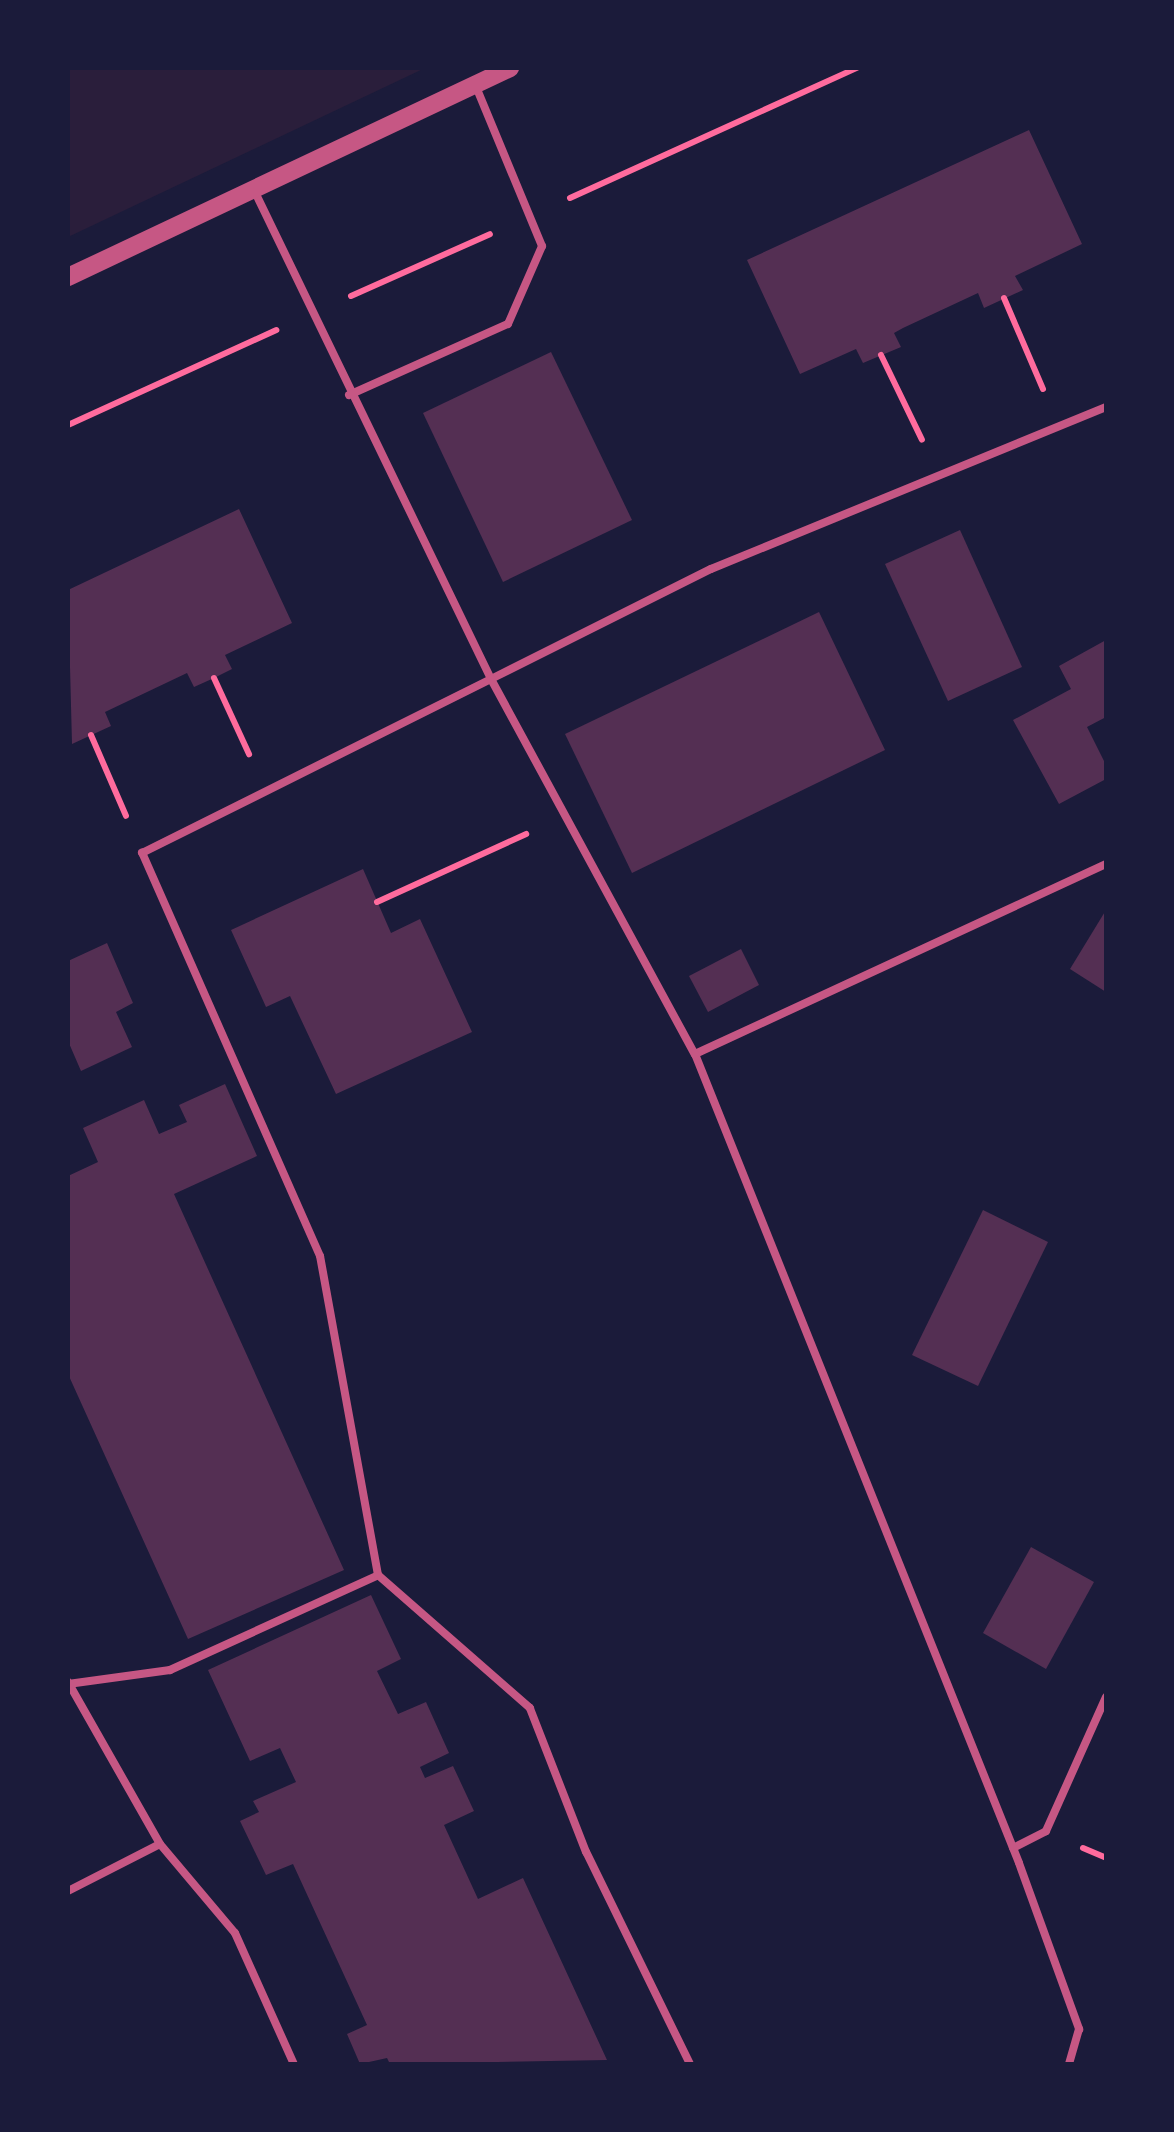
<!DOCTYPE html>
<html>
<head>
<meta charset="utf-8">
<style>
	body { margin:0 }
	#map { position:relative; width:1174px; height:2132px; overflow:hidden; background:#1b1b3a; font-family:"DejaVu Sans",sans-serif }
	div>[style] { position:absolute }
	.green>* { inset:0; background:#2a1e3b }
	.building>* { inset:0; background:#542f53 }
	.path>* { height:6px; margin:-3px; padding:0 3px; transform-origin:3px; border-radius:3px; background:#ff6b9d }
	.service>* { height:8px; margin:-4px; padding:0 4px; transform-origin:4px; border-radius:4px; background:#c65784 }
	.tertiary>* { height:18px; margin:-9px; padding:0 9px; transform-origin:9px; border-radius:9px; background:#c65784 }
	span { translate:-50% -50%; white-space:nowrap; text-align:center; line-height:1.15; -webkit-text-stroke:9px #1b1b3a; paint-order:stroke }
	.frame { position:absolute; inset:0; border:70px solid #1b1b3a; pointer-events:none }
</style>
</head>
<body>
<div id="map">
	<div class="green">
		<div style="clip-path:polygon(68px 68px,425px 68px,68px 237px)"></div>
	</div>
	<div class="building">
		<div style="clip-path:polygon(1029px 130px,1082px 244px,1015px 276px,1023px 290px,984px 308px,978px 293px,903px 328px,894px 333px,901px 347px,863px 363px,856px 349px,800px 374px,747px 260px)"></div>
		<div style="clip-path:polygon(551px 352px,632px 520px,503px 582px,423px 413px)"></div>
		<div style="clip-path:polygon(239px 509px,292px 623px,225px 655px,232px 669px,214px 678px,194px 687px,187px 673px,105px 712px,111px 726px,72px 744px,68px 590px)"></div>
		<div style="clip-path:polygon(960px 530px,1022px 667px,948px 701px,885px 564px)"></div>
		<div style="clip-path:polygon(819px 612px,885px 750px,632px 873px,565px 734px)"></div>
		<div style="clip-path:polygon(1106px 640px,1106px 717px,1087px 727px,1106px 765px,1106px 779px,1059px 804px,1013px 720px,1071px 689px,1059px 666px)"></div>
		<div style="clip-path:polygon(363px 869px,391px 933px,420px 919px,472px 1032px,336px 1094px,290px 996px,266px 1007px,231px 930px)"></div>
		<div style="clip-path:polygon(1106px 910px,1106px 992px,1070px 969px)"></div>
		<div style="clip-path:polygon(107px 943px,133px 1003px,116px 1012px,132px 1047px,81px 1071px,68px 1041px,68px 961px)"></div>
		<div style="clip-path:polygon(741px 949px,759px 985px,708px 1012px,689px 976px)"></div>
		<div style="clip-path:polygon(225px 1084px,257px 1156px,174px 1194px,344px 1570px,188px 1639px,68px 1374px,68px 1176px,98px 1162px,83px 1128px,144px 1100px,159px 1134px,187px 1122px,179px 1105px)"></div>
		<div style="clip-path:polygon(983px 1210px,1048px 1242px,978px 1386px,912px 1355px)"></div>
		<div style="clip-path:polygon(1031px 1547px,1094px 1582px,1046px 1669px,983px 1633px)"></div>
		<div style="clip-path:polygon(371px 1595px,401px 1659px,377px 1671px,398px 1714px,426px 1702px,449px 1753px,420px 1767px,425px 1778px,453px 1766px,474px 1811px,444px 1825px,478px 1899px,523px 1878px,607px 2060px,390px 2064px,387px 2058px,360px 2064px,347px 2034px,367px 2025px,293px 1864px,266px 1875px,240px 1821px,259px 1812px,253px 1801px,296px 1782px,280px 1748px,250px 1761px,208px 1670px)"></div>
	</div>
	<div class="path">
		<div style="left:570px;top:198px;width:315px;rotate:-24.4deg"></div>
		<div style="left:351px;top:296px;width:152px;rotate:-24deg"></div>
		<div style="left:1004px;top:298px;width:99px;rotate:66.8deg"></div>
		<div style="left:881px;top:355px;width:94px;rotate:64.2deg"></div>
		<div style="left:68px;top:425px;width:229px;rotate:-24.5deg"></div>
		<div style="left:214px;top:678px;width:84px;rotate:65.3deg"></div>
		<div style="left:91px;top:735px;width:88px;rotate:66.6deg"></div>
		<div style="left:377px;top:902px;width:164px;rotate:-24.5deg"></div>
		<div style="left:1083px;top:1848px;width:25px;rotate:23deg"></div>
	</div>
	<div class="service">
		<div style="left:254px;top:190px;width:543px;rotate:64.14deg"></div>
		<div style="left:491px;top:679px;width:246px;rotate:-26.6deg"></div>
		<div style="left:711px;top:569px;width:427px;rotate:-22.3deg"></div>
		<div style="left:349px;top:395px;width:174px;rotate:-24.1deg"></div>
		<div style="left:508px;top:324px;width:85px;rotate:-66.4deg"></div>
		<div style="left:542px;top:246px;width:175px;rotate:-112.5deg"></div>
		<div style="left:695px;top:1054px;width:453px;rotate:-24.8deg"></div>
		<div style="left:68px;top:1682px;width:186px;rotate:60.4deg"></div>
		<div style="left:160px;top:1844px;width:116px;rotate:49.9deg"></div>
		<div style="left:235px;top:1933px;width:144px;rotate:65.8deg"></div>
		<div style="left:68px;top:1684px;width:103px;rotate:-7.8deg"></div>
		<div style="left:170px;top:1670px;width:229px;rotate:-24.5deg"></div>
		<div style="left:1013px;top:1848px;width:37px;rotate:-27deg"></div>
		<div style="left:1046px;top:1831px;width:147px;rotate:-65.9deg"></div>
		<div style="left:68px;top:1891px;width:103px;rotate:-27.1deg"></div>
		<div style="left:690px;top:2064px;width:236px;rotate:-116.1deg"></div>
		<div style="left:586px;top:1852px;width:155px;rotate:-111.3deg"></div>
		<div style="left:530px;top:1708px;width:202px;rotate:-138.8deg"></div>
		<div style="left:378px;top:1575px;width:324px;rotate:-100.3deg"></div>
		<div style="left:320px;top:1256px;width:441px;rotate:-113.8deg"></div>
		<div style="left:142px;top:853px;width:390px;rotate:-26.5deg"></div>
		<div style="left:491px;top:679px;width:427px;rotate:61.5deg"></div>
		<div style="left:695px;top:1054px;width:871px;rotate:68.17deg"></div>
		<div style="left:1019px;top:1863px;width:177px;rotate:70.1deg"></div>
		<div style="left:1079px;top:2029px;width:36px;rotate:106deg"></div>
	</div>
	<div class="tertiary">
		<div style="left:68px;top:277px;width:489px;rotate:-25.3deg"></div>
	</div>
	<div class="frame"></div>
</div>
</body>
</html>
